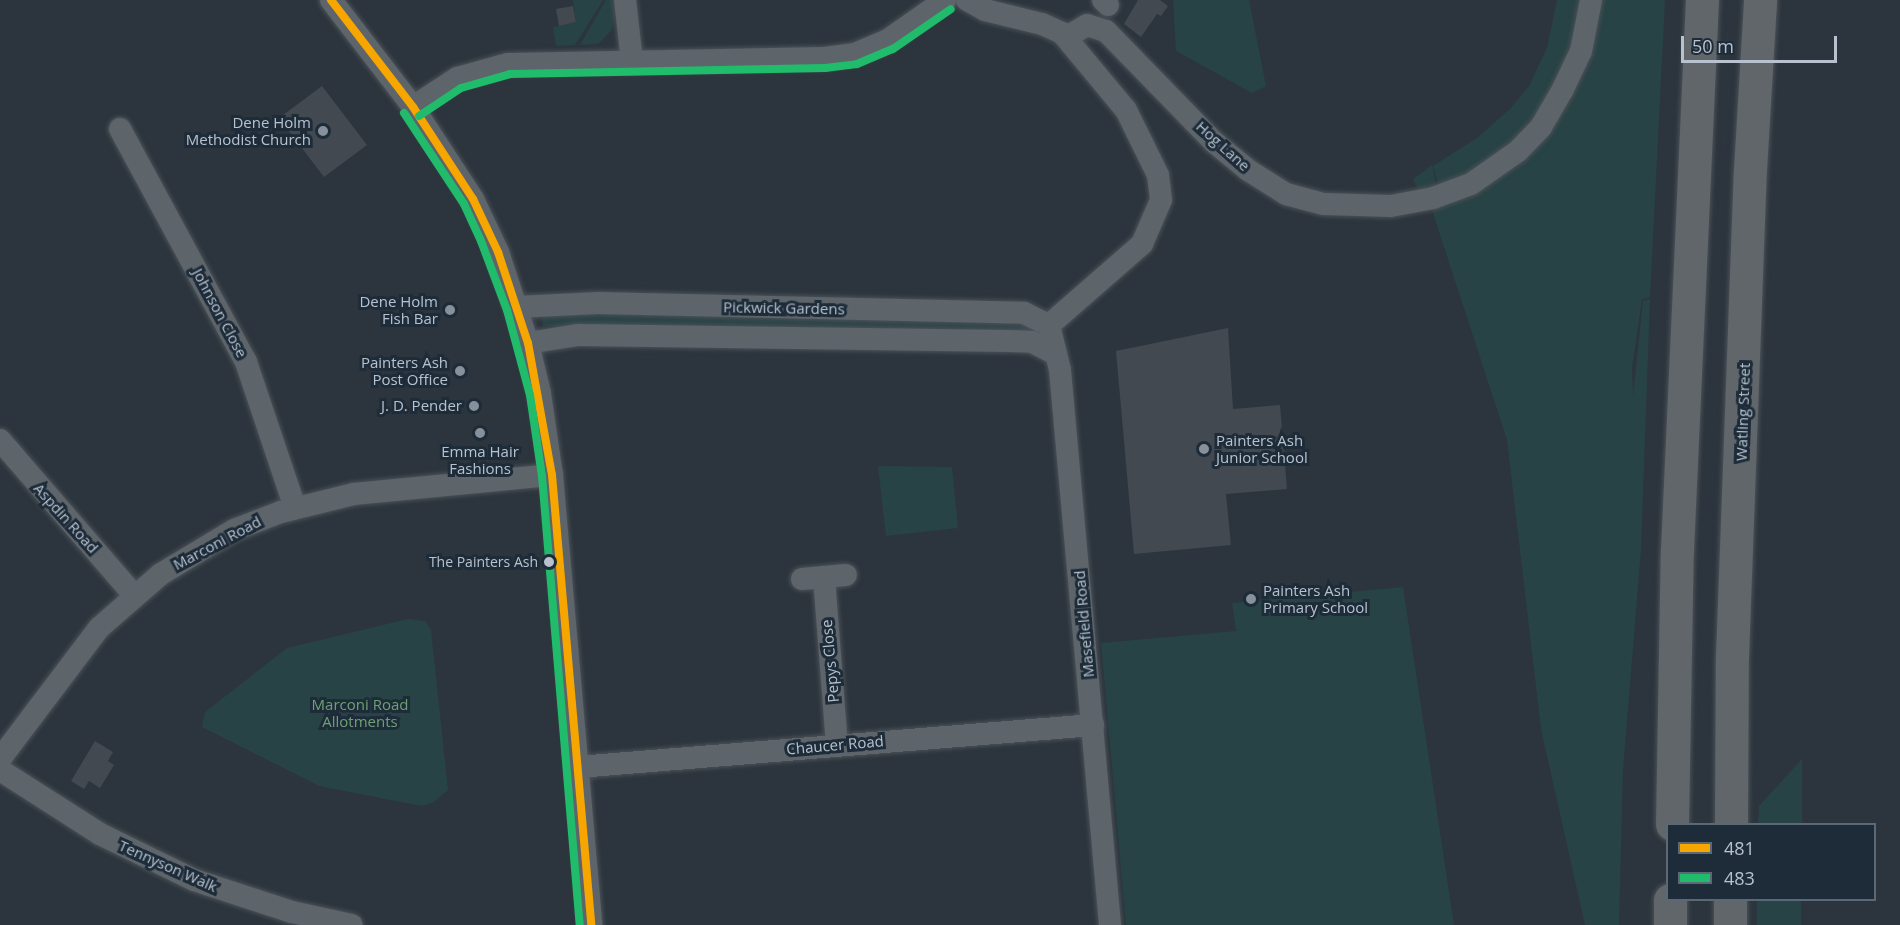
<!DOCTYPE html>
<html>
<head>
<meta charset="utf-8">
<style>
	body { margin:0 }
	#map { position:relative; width:1900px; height:925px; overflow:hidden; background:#2c353d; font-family:"Open Sans",sans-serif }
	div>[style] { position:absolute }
	.green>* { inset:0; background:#284345 }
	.building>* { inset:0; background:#424950 }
	.roads { filter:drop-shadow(0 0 2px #4b5158) drop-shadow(0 0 2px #4b5158) }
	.minor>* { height:22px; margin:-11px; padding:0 11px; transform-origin:11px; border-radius:11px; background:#5d646a }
	.trunk>* { height:33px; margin:-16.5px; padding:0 16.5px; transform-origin:16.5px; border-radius:16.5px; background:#61666b }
	.bus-1>* { height:8px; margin:-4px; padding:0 4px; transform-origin:4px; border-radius:4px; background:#f7a600 }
	.bus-2>* { height:8px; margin:-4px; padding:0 4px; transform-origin:4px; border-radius:4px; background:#20bc6c }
	.dots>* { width:16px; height:16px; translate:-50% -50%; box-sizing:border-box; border:3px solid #1e2c3a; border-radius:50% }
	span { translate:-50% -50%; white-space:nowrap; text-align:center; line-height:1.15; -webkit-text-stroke:6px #1e2c3a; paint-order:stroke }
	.bus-label { font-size:14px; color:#b7c2ce }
	.right { translate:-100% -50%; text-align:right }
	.poi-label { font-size:15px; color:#b7c2ce }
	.left { translate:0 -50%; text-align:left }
	.street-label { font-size:15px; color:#b7c2ce }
	.park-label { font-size:15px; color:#6ca173 }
	.legend { position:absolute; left:1666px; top:823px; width:210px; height:78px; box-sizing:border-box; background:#1e2c3a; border:2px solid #5b6875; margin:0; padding:8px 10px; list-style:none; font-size:18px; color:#b7c2ce }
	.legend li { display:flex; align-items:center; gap:12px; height:30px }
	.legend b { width:30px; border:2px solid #5b6875 }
	.scale { position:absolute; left:1681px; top:36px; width:156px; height:27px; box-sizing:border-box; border:3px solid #b7c2ce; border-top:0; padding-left:8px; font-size:18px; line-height:21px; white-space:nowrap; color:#b7c2ce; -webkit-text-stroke:4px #1e2c3a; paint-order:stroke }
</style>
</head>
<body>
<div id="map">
	<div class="green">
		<div style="clip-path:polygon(573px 0,603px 0,575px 45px,556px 46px,553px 27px,576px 22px)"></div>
		<div style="clip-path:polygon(606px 0,613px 0,615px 21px,611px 31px,598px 44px,580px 45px)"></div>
		<div style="clip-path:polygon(1173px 0,1249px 0,1266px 86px,1252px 93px,1176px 51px)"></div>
		<div style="clip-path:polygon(1557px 0,1584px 0,1562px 84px,1504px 155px,1439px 187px,1433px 166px,1477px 138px,1511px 108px,1529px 86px,1547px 48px)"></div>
		<div style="clip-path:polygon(1596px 0,1665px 0,1650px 297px,1642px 299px,1632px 368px,1633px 396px,1643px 301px,1650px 299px,1641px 549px,1623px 769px,1619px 925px,1585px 925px,1541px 729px,1507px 440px,1431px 207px,1517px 162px)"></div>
		<div style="clip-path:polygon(1432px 165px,1437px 188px,1419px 192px,1413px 179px)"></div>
		<div style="clip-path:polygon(540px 307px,1031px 317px,1029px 334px,543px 326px)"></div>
		<div style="clip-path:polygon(878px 466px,952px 467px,958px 528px,886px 536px)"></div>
		<div style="clip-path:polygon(1403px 587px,1454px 925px,1126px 925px,1101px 643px,1236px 631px,1232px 603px)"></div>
		<div style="clip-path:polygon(408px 619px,425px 621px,431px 630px,448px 790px,434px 802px,422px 806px,319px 786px,202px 727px,205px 712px,287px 648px)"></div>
		<div style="clip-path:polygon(1802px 759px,1802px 824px,1758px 824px,1759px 806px)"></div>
		<div style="clip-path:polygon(1757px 900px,1801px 900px,1801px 925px,1757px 925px)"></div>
	</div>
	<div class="building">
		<div style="clip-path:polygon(1138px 0,1160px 0,1168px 6px,1161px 16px,1157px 14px,1141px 37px,1124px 24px)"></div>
		<div style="clip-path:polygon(573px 6px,576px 22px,559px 26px,556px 9px)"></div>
		<div style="clip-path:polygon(322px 86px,367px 145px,324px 177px,279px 118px)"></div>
		<div style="clip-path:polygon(1228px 328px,1233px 409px,1280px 405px,1287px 489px,1226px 494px,1231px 545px,1134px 554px,1116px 351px)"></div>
		<div style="clip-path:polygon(95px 741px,113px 752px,108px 761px,114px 765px,100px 788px,89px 781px,84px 789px,71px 781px)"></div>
	</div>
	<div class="roads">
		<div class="minor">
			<div style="left:331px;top:0;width:135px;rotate:52.5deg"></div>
			<div style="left:413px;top:107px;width:110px;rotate:56.9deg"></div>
			<div style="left:473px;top:199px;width:59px;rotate:64.7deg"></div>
			<div style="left:498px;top:252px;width:96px;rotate:71.8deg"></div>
			<div style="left:528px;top:343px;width:51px;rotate:76.5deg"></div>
			<div style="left:540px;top:393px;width:83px;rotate:81.7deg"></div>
			<div style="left:552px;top:475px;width:452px;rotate:85deg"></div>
			<div style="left:625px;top:0;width:61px;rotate:83.5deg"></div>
			<div style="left:967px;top:0;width:21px;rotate:29deg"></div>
			<div style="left:985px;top:10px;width:59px;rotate:13.8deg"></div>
			<div style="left:1042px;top:24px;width:22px;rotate:24deg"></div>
			<div style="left:1062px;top:33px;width:100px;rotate:50.3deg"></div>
			<div style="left:1126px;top:110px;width:72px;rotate:63.8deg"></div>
			<div style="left:1158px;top:175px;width:25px;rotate:83deg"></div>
			<div style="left:1161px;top:200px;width:48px;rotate:113.4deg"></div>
			<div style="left:1142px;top:244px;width:123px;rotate:138.9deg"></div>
			<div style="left:1103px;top:0;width:7px;rotate:45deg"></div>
			<div style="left:1067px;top:37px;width:23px;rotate:-31deg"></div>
			<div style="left:1087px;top:25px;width:20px;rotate:18deg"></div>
			<div style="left:1106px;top:31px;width:155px;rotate:45.8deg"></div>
			<div style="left:1214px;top:142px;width:44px;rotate:39.5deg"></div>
			<div style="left:1248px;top:170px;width:45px;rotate:32.3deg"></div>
			<div style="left:1286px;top:194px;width:39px;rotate:15deg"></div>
			<div style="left:1324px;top:204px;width:67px;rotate:1.7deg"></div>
			<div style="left:1391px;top:206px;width:43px;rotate:-10.8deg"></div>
			<div style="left:1433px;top:198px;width:40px;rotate:-20.2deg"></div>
			<div style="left:1471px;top:184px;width:57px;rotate:-35.1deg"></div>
			<div style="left:1518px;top:151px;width:33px;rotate:-46deg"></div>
			<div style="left:1541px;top:127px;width:44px;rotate:-59.9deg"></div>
			<div style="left:1563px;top:89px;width:42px;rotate:-64.7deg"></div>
			<div style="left:1581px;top:51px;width:52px;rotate:-78.9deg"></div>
			<div style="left:413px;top:107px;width:53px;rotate:-33.4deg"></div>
			<div style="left:457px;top:78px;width:53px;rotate:-15.4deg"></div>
			<div style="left:508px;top:64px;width:317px;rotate:-1.1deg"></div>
			<div style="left:825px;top:58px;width:30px;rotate:-8deg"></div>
			<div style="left:855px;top:54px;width:36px;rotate:-23deg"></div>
			<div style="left:888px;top:40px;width:70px;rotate:-35.1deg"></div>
			<div style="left:120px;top:129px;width:265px;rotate:61.6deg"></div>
			<div style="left:246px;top:362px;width:154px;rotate:71.4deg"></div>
			<div style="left:517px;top:307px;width:81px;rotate:-2.8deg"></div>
			<div style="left:598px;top:303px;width:426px;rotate:1.3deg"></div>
			<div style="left:1024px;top:313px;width:28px;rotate:26deg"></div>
			<div style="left:1049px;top:325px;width:46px;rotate:76.3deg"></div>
			<div style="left:1060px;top:370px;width:557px;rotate:84.85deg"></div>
			<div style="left:528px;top:343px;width:51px;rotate:-9.1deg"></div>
			<div style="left:578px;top:335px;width:431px;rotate:0.8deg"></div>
			<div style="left:1009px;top:341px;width:23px;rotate:2deg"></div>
			<div style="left:1032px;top:342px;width:27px;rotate:27deg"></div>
			<div style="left:0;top:440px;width:205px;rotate:49.2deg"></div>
			<div style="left:824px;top:577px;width:169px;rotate:85.6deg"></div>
			<div style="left:802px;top:579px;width:44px;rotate:-5.2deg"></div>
			<div style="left:0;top:759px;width:164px;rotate:-52.9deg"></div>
			<div style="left:99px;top:628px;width:82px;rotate:-41.1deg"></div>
			<div style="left:161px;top:574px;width:85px;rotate:-31.1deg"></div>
			<div style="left:234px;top:530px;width:50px;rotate:-21deg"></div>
			<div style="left:281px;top:512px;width:75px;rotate:-13.9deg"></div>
			<div style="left:354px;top:494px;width:199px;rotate:-5.5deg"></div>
			<div style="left:578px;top:767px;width:517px;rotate:-4.66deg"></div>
			<div style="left:0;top:770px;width:119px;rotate:32.6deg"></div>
			<div style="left:100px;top:834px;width:105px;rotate:26.1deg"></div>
			<div style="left:194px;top:880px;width:103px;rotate:18.1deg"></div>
			<div style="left:292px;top:912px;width:61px;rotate:12.2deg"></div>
		</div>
		<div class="trunk">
			<div style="left:1672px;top:824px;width:274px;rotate:-89deg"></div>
			<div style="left:1677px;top:550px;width:551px;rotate:-87.4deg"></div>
			<div style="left:1731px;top:824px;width:167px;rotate:-89.7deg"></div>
			<div style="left:1732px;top:657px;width:487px;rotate:-87.9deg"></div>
			<div style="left:1750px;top:170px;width:170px;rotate:-86.6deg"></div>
			<div style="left:1670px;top:925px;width:25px;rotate:-90deg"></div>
			<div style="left:1730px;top:925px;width:25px;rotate:-90deg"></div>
		</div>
	</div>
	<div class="bus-1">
		<div style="left:331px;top:0;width:135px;rotate:52.5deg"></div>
		<div style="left:413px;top:107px;width:110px;rotate:56.9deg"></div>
		<div style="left:473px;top:199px;width:59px;rotate:64.7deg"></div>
		<div style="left:498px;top:252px;width:96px;rotate:71.8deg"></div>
		<div style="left:528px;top:343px;width:134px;rotate:79.7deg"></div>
		<div style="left:552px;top:475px;width:452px;rotate:85deg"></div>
	</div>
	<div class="bus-2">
		<div style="left:404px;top:113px;width:109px;rotate:56.6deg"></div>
		<div style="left:464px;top:204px;width:41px;rotate:65.3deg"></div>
		<div style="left:481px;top:241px;width:74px;rotate:69.4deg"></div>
		<div style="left:507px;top:310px;width:88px;rotate:74.9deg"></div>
		<div style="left:530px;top:395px;width:82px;rotate:81.6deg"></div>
		<div style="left:542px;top:476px;width:451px;rotate:85.2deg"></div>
		<div style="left:419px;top:116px;width:50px;rotate:-33.7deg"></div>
		<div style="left:461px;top:88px;width:51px;rotate:-15.9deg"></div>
		<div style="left:510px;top:74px;width:315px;rotate:-1.1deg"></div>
		<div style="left:825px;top:68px;width:32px;rotate:-7deg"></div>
		<div style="left:857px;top:64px;width:39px;rotate:-23deg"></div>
		<div style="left:893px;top:49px;width:70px;rotate:-34.6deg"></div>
	</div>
	<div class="dots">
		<div style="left:323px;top:131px;background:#86919b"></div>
		<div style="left:450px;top:310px;background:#86919b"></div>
		<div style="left:460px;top:371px;background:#86919b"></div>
		<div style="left:474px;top:406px;background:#86919b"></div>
		<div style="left:480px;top:433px;background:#86919b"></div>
		<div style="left:1204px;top:449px;background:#86919b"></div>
		<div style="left:549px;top:562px;background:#b7c2ce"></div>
		<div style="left:1251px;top:599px;background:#86919b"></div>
	</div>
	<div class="bus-label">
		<span class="right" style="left:538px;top:562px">The Painters Ash</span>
	</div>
	<div class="poi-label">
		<span class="right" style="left:311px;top:131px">Dene Holm<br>Methodist Church</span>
		<span class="right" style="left:438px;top:310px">Dene Holm<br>Fish Bar</span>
		<span class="right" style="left:448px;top:371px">Painters Ash<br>Post Office</span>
		<span class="right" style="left:462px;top:406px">J. D. Pender</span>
		<span class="left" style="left:1216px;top:449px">Painters Ash<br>Junior School</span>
		<span style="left:480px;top:460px">Emma Hair<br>Fashions</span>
		<span class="left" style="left:1263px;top:599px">Painters Ash<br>Primary School</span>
	</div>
	<div class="street-label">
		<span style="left:1223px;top:146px;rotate:42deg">Hog Lane</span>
		<span style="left:784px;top:308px;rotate:1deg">Pickwick Gardens</span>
		<span style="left:220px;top:313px;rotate:62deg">Johnson Close</span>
		<span style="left:1743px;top:412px;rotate:-88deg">Watling Street</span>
		<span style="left:66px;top:518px;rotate:48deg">Aspdin Road</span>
		<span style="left:217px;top:543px;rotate:-28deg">Marconi Road</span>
		<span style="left:1084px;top:624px;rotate:-95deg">Masefield Road</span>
		<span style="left:830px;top:661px;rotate:-95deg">Pepys Close</span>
		<span style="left:835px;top:745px;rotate:-5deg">Chaucer Road</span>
		<span style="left:168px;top:866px;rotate:24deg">Tennyson Walk</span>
	</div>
	<div class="park-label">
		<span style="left:360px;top:713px">Marconi Road<br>Allotments</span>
	</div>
	<ul class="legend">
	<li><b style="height:8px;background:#f7a600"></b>481</li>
	<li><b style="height:8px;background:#20bc6c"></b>483</li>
	</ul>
	<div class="scale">50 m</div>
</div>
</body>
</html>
